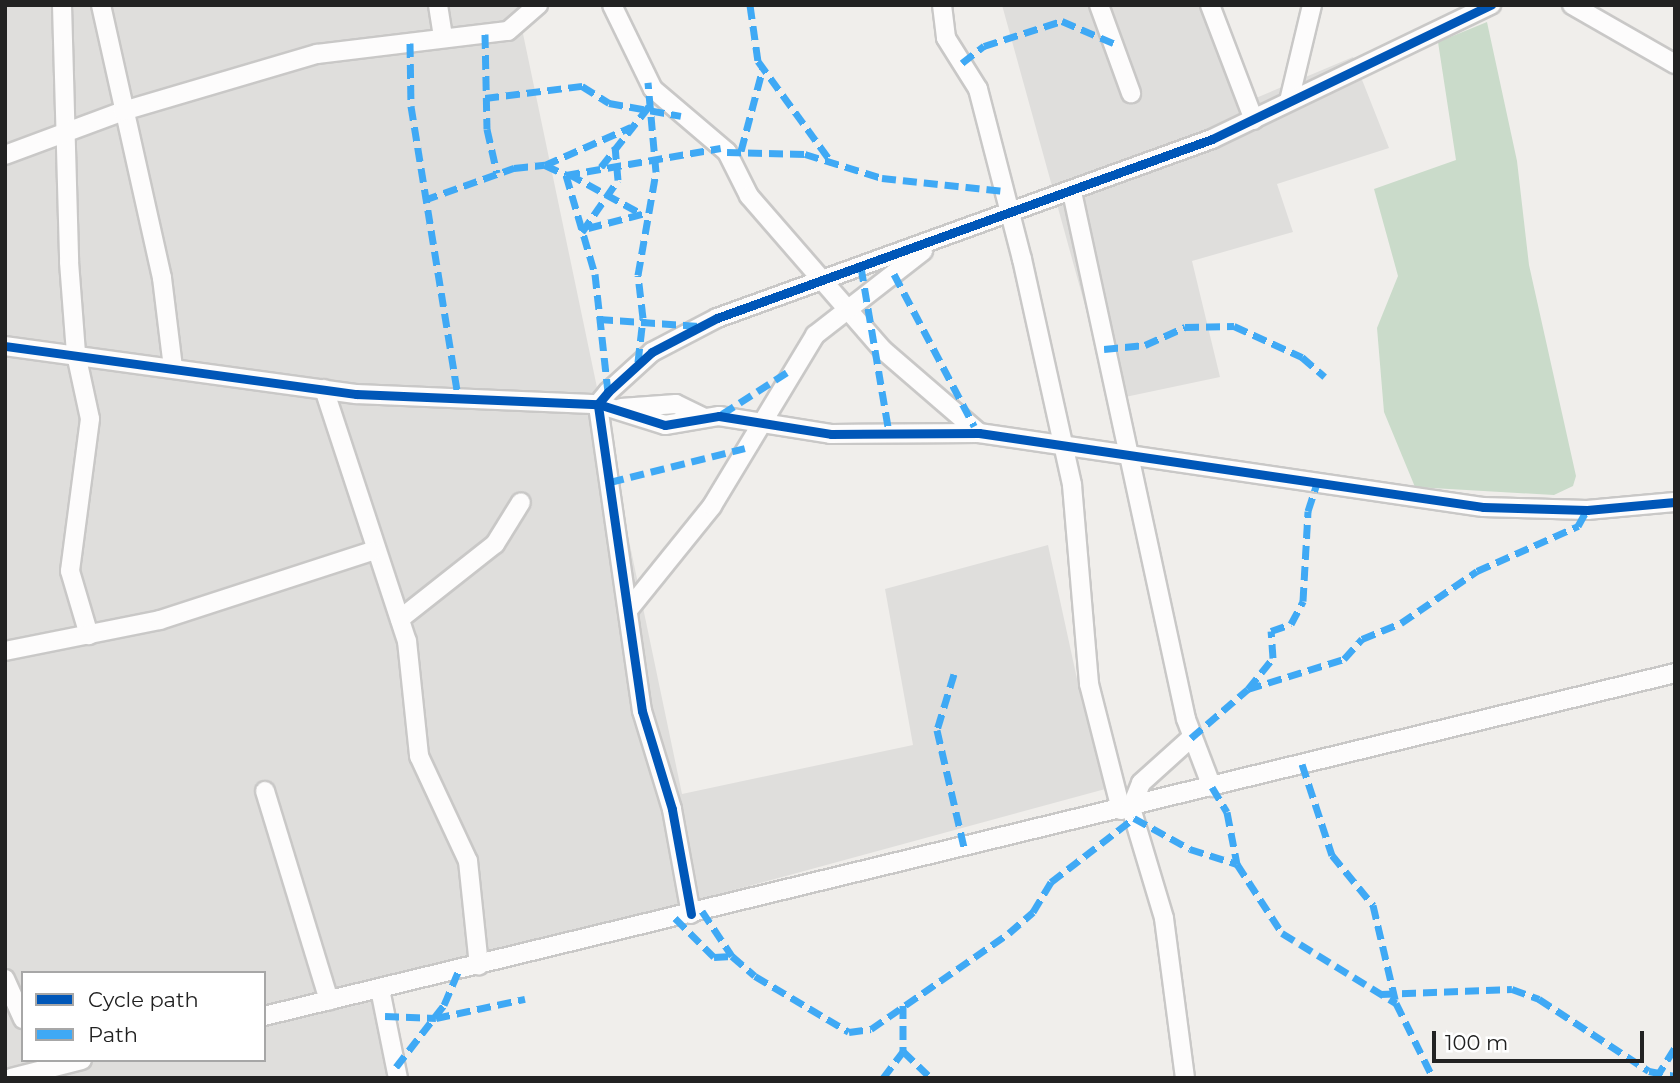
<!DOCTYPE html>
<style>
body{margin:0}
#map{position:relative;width:1680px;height:1083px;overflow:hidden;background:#f0eeeb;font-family:Montserrat,sans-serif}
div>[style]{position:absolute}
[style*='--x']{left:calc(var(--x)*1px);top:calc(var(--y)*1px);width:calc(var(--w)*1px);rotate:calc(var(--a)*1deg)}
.residential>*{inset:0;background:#dfdedc}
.cemetery>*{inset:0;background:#cadbca}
.roads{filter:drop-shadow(2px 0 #c9c8c7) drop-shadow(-2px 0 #c9c8c7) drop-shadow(0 2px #c9c8c7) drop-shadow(0 -2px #c9c8c7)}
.minor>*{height:18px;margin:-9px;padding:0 9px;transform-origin:9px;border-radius:9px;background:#fdfcfc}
.quiet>*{height:7px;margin-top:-3.5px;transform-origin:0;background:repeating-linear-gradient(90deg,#3fa9f5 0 14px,transparent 0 21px)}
.cycleway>*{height:9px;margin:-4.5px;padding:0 4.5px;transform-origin:4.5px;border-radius:4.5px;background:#0057b8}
span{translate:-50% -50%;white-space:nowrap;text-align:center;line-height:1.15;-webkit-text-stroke:6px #fff;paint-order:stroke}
.frame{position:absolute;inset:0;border:7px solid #222;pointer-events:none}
.legend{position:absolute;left:21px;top:971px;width:245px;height:91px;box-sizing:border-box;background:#fff;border:2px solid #a7a7a7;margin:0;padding:9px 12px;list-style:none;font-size:21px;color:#222}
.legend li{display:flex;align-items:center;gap:14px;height:35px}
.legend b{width:35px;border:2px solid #a7a7a7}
.scale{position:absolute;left:1432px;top:1031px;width:212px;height:32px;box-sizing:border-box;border:4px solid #222;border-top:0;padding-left:9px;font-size:21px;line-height:24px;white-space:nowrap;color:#222;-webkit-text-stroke:5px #fff;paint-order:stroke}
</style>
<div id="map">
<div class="residential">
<i style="clip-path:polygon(evenodd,5px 5px,517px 5px,682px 794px,913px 745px,885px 589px,1048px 545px,1082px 702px,1109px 788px,374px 988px,390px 1078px,5px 1078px,5px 5px,23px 973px,264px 973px,264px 1060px,23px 1060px,23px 973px)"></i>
<i style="clip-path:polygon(1002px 5px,1219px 5px,1256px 98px,1353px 57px,1389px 148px,1277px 184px,1293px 232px,1192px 261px,1220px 377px,1111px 400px)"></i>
</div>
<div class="cemetery">
<i style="clip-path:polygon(1487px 22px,1517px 161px,1529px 265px,1576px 476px,1573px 486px,1554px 495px,1415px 487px,1384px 412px,1377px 328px,1398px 276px,1374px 189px,1456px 160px,1438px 42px)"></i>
</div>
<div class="roads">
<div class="minor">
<i style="--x:62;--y:5;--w:257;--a:88.4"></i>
<i style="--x:69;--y:262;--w:92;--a:85.6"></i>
<i style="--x:76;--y:354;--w:66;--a:77.8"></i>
<i style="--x:90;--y:419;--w:153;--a:97.5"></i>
<i style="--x:70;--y:571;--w:67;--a:73.5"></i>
<i style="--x:101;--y:5;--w:280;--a:77.4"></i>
<i style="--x:162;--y:278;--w:90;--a:83"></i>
<i style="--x:438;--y:5;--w:33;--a:81"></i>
<i style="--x:612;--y:5;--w:93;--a:64"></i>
<i style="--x:653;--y:89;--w:97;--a:40.4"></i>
<i style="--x:727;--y:152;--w:49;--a:63.4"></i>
<i style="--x:749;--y:196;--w:204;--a:49"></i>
<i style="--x:883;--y:350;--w:127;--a:40.8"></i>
<i style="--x:942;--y:5;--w:33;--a:83"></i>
<i style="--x:946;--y:38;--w:60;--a:57.9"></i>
<i style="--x:978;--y:89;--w:176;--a:75.5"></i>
<i style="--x:1022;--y:259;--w:231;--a:77.5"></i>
<i style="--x:1072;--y:485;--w:200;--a:85.1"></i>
<i style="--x:1089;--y:684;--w:130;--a:75.7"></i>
<i style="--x:1099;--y:5;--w:94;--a:70"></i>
<i style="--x:1210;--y:5;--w:123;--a:69.1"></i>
<i style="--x:1572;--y:5;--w:119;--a:29.8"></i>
<i style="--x:1289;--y:101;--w:99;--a:-76.5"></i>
<i style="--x:5;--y:155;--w:126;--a:-20.4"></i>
<i style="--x:123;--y:111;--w:202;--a:-16.4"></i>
<i style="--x:317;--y:54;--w:192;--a:-6.9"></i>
<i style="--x:508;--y:31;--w:40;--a:-41"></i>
<i style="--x:1072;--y:192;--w:539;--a:77.79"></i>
<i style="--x:1186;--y:719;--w:73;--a:69.1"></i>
<i style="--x:5;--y:346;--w:354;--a:7.8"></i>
<i style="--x:356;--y:394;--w:242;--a:2.4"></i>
<i style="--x:598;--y:404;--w:70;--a:17.4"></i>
<i style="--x:665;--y:425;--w:55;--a:-9.5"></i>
<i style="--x:719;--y:416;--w:113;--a:9.1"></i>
<i style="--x:831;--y:434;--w:148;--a:-0.4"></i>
<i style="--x:979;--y:433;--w:509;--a:8.35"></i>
<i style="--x:1483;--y:507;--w:104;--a:1.7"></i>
<i style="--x:1587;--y:510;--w:88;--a:-5.2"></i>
<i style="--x:324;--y:389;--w:265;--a:71.8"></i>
<i style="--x:407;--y:641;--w:116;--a:84"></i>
<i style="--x:419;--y:756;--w:116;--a:65"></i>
<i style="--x:468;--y:861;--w:105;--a:84"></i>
<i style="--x:621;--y:408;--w:55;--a:-4.2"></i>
<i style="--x:676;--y:404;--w:32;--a:26"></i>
<i style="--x:629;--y:609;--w:132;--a:-51.1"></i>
<i style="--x:712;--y:506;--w:200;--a:-58.9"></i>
<i style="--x:815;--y:335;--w:137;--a:-37.9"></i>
<i style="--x:400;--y:619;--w:121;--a:-38.3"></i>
<i style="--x:495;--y:544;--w:49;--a:-58.2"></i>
<i style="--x:5;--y:651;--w:158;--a:-11.3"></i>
<i style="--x:160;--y:620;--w:223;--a:-18"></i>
<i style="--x:265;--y:791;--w:219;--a:73"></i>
<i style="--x:691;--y:914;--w:107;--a:-100.3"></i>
<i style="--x:672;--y:809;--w:102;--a:-107"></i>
<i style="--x:642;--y:711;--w:310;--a:-98.2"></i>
<i style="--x:598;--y:404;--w:16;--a:-50"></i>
<i style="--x:608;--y:392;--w:59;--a:-42.3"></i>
<i style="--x:652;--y:352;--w:73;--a:-27.6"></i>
<i style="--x:717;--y:318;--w:526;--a:-19.88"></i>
<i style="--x:1212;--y:139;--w:310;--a:-25.7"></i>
<i style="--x:5;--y:979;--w:44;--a:65.8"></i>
<i style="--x:380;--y:989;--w:91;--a:78.6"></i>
<i style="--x:264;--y:1016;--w:1452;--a:-13.66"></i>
<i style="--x:11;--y:1078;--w:73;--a:-14.2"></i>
<i style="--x:1185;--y:1078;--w:161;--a:-97.5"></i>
<i style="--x:1164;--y:918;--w:115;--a:-106.7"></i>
<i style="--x:1131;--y:808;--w:27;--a:-68"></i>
<i style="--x:1141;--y:783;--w:67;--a:-42"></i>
</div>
</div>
<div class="quiet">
<i style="--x:750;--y:5;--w:57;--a:81.9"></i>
<i style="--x:758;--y:61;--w:126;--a:54"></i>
<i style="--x:485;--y:34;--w:95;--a:88.8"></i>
<i style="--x:487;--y:129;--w:45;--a:77.2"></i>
<i style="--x:410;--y:43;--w:63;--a:89.1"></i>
<i style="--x:411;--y:106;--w:293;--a:80.8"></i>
<i style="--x:962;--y:63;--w:28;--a:-38"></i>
<i style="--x:984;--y:46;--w:82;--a:-17.8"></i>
<i style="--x:1062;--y:21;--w:56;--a:23.3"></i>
<i style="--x:485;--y:98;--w:98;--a:-7.1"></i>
<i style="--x:582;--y:86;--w:32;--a:32"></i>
<i style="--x:609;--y:103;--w:73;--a:10.2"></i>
<i style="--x:741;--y:151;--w:86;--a:-75.2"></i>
<i style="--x:727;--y:152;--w:78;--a:1.5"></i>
<i style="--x:805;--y:154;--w:81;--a:17.3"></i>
<i style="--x:882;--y:178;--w:123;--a:6.1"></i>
<i style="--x:545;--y:165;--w:94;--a:-23.8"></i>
<i style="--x:601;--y:167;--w:79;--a:-51.7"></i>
<i style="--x:569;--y:174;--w:83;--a:28.7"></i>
<i style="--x:566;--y:175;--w:103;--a:73.7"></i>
<i style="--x:595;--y:274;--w:119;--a:83.7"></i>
<i style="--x:424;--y:200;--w:96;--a:-19.6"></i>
<i style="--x:514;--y:168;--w:31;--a:-6"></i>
<i style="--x:545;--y:165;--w:23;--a:25"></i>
<i style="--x:566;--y:175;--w:157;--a:-9.9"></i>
<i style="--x:588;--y:228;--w:59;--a:-14.7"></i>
<i style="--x:582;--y:232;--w:63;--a:-55.3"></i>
<i style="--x:618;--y:180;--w:34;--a:-95"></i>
<i style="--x:861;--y:267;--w:167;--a:80.4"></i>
<i style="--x:894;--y:274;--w:172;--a:62.2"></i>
<i style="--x:599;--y:319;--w:100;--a:4"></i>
<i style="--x:1104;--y:349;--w:41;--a:-5.6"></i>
<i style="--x:1145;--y:345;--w:44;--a:-24.2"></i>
<i style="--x:1185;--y:327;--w:49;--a:-1.2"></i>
<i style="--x:1234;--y:326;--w:75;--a:24.5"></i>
<i style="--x:1302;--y:357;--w:30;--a:41"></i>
<i style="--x:638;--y:362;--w:44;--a:-83.5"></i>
<i style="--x:643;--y:318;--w:43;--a:-96.6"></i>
<i style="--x:638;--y:275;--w:105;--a:-80.1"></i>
<i style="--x:656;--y:172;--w:90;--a:-95.1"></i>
<i style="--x:722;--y:414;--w:80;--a:-32.7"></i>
<i style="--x:610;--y:482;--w:139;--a:-14.1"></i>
<i style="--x:954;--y:674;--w:59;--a:106.9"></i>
<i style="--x:937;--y:730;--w:120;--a:77"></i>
<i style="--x:1248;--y:689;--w:40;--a:-51"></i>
<i style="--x:1273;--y:658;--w:27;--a:-94"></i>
<i style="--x:1271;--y:631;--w:21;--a:-19"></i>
<i style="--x:1291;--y:624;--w:26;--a:-62"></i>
<i style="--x:1303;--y:601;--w:90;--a:-86.8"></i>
<i style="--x:1308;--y:511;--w:33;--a:-72"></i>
<i style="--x:1191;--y:738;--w:75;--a:-40.7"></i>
<i style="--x:1248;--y:689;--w:101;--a:-17.4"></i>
<i style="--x:1344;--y:659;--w:27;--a:-48"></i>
<i style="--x:1362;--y:639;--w:42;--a:-22.3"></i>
<i style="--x:1401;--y:623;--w:92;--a:-34.4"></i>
<i style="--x:1477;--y:571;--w:111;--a:-24"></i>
<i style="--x:1578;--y:526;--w:18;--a:-61"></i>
<i style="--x:1302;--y:764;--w:96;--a:71.8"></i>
<i style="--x:1332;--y:855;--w:65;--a:50.6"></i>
<i style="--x:1373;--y:905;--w:97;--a:76.8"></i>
<i style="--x:1212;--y:787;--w:29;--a:59"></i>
<i style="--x:1227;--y:812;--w:53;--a:79.1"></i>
<i style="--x:702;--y:911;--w:54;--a:56.3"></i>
<i style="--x:732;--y:956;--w:30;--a:41"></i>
<i style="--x:755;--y:976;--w:109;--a:30.8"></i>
<i style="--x:849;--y:1032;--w:22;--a:-8"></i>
<i style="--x:871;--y:1029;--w:168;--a:-34.8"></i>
<i style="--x:1009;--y:933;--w:32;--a:-41"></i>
<i style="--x:1033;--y:912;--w:35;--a:-59"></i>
<i style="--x:1051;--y:882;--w:105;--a:-37.6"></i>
<i style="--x:1134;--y:818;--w:64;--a:29"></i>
<i style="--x:1190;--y:849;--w:49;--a:17.7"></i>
<i style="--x:1237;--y:864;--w:82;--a:56.9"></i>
<i style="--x:1282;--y:933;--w:134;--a:31.6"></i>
<i style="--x:1396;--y:1003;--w:84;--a:63.7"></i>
<i style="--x:675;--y:918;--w:55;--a:45"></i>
<i style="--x:714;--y:957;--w:18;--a:-3"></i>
<i style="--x:1381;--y:994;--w:131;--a:-2.2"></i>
<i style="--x:1512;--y:989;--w:29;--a:20"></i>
<i style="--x:1539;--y:999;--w:131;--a:33.2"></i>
<i style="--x:1649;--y:1071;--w:26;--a:11"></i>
<i style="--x:903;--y:1005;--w:46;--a:90"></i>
<i style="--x:903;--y:1051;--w:39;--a:44"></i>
<i style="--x:385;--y:1016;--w:51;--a:2.2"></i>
<i style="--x:436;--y:1018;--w:91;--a:-12.1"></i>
<i style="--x:396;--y:1067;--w:78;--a:-52.3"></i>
<i style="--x:444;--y:1005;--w:38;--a:-67"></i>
<i style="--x:883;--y:1078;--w:34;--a:-53"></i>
<i style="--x:1656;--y:1078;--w:36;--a:-58"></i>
</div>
<div class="cycleway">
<i style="--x:5;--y:346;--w:354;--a:7.8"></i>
<i style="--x:356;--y:394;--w:242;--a:2.4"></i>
<i style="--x:598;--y:404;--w:70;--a:17.4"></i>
<i style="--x:665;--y:425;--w:55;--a:-9.5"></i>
<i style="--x:719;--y:416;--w:113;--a:9.1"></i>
<i style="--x:831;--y:434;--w:148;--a:-0.4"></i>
<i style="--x:979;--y:433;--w:509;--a:8.35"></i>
<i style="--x:1483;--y:507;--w:104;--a:1.7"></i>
<i style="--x:1587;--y:510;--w:88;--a:-5.2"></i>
<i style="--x:691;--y:914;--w:107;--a:-100.3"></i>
<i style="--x:672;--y:809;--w:102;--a:-107"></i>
<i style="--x:642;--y:711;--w:310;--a:-98.2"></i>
<i style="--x:598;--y:404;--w:16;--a:-50"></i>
<i style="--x:608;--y:392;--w:59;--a:-42.3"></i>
<i style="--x:652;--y:352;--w:73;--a:-27.6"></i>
<i style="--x:717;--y:318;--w:526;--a:-19.88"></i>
<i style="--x:1212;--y:139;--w:310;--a:-25.7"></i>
</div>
<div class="frame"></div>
<ul class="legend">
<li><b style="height:9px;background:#0057b8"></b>Cycle path</li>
<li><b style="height:9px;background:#3fa9f5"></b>Path</li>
</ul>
<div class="scale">100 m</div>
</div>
